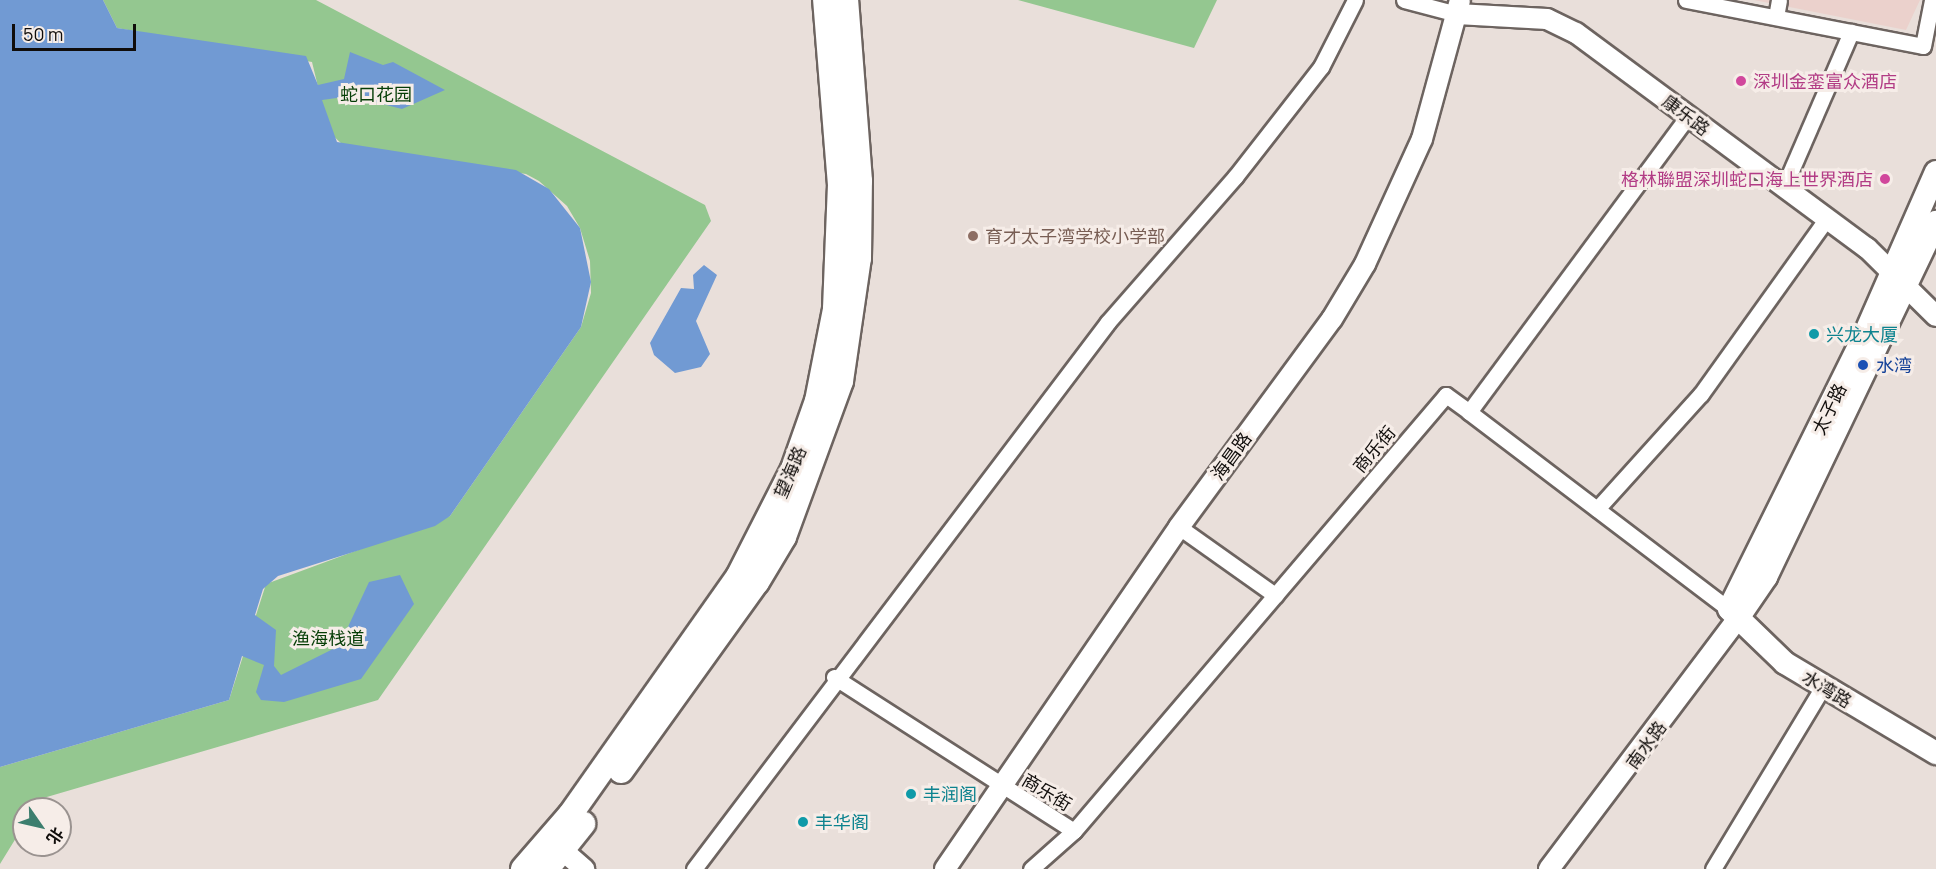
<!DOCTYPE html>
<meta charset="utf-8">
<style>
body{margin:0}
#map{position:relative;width:1936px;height:869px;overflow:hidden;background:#e9dfda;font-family:Manrope,"Noto Sans SC",sans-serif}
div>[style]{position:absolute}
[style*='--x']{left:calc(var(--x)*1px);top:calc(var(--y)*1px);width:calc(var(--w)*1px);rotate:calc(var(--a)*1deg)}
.commercial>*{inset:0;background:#ebd1cc}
.green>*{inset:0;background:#94c790}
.water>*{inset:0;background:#719ad3}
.roads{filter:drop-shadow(2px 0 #6d6460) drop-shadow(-2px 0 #6d6460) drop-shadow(0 2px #6d6460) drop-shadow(0 -2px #6d6460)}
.minor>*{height:15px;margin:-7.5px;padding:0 7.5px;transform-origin:7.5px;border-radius:7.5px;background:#fff}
.tertiary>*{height:20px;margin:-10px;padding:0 10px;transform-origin:10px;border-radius:10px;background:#fff}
.secondary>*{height:22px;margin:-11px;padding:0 11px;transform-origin:11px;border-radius:11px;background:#fff}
.primary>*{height:24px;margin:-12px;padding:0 12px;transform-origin:12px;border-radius:12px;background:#fff}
.dots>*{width:16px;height:16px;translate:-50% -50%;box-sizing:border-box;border:3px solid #f6ede8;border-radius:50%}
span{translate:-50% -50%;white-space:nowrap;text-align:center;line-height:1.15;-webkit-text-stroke:6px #f6ede8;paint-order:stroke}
.hotel-label{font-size:18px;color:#b23c85}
.left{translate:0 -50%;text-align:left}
.right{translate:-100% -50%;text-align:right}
.park-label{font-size:18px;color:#053d06}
.street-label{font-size:18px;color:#100d0b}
.education-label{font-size:18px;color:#785e54}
.culture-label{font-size:18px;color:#0d838f}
.transit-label{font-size:18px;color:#164399}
.north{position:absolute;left:12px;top:797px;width:60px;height:60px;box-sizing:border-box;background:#f6ede8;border:2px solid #9a9390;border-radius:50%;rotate:124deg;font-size:16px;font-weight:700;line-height:24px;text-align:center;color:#100d0b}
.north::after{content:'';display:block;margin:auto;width:21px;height:27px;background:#3c7e6e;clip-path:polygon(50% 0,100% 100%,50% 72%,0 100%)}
.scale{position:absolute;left:12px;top:24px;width:124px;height:27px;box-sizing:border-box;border:3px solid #100d0b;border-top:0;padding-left:8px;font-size:18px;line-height:21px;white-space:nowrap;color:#100d0b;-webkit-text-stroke:4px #f6ede8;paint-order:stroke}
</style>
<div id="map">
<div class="commercial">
<i style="clip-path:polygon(1754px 0,1920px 0,1906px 30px)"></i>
</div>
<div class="green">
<i style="clip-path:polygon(103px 0,316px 0,705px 205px,711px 221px,378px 700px,40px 799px,34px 809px,24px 809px,24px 825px,0 864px,0 767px,229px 700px,266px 584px,450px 516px,581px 327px,591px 293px,590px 261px,580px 228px,567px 206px,539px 181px,526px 174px,343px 145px,329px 132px,312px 62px,117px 28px)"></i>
<i style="clip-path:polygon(1018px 0,1217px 0,1194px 48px)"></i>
</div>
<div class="water">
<i style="clip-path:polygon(0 0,103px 0,117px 28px,306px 56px,318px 85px,344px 79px,350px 52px,383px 65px,393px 62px,445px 90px,402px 109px,351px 96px,322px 100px,337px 142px,516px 170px,549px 189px,580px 228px,591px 282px,581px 327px,450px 516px,435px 526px,278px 576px,263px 589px,255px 615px,276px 630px,274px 666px,281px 675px,339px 646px,369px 582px,400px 575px,414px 604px,361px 679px,284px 702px,261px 700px,256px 692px,264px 665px,242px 656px,229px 700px,0 767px)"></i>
<i style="clip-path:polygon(704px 265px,717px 275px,696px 321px,710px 354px,701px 367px,675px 373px,654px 355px,650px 343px,681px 288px,694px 289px,693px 275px)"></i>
</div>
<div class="roads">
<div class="minor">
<i style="--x:1404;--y:0;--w:55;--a:14.8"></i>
<i style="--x:1686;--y:0;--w:241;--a:11"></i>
<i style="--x:1923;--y:46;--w:47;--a:-78.9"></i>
<i style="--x:1776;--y:17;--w:17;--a:-80"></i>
<i style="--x:1784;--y:187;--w:169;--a:-66.6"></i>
<i style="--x:1469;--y:412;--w:326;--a:37.2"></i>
<i style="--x:1597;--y:509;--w:155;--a:-47.9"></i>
<i style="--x:1701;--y:394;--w:216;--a:-54.4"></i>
<i style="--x:1179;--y:527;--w:118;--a:35.3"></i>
<i style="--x:834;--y:677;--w:285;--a:32.7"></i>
<i style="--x:694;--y:869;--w:686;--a:-52.88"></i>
<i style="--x:1108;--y:322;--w:193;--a:-48.8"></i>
<i style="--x:1235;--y:177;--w:140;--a:-52"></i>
<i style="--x:1321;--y:67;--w:75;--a:-63.1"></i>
<i style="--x:1031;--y:869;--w:57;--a:-41.5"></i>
<i style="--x:1074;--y:831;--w:573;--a:-49.53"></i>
<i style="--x:1446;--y:395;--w:29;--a:36"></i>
<i style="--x:1469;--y:412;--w:368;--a:-53.5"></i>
<i style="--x:1713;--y:869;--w:213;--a:-58.9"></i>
</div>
<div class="tertiary">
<i style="--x:1457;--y:14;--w:90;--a:3.2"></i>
<i style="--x:1547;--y:19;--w:32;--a:26"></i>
<i style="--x:1576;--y:33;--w:362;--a:36.5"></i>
<i style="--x:1867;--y:248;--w:97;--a:44.6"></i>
<i style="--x:552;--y:841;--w:43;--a:41.2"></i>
<i style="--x:945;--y:869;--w:414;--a:-55.6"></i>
<i style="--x:1179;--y:527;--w:258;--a:-53.7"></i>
<i style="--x:1332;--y:319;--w:64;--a:-59"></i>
<i style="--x:1365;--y:264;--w:137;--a:-65.5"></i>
<i style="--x:1422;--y:139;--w:144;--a:-74.7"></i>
<i style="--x:1549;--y:869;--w:314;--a:-53"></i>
</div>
<div class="secondary">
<i style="--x:1936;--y:172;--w:181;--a:113.7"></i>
<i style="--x:1863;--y:338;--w:302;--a:116.3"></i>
<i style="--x:1729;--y:609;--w:78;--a:44"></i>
<i style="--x:1785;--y:663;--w:176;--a:30.8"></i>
<i style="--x:1738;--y:618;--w:50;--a:-55.7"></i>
<i style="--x:1766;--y:577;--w:394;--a:-64.4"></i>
</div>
<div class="primary">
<i style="--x:621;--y:771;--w:233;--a:-54.3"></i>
<i style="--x:757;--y:582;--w:52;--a:-59"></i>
<i style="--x:784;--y:537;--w:166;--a:-69.9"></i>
<i style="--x:841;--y:381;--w:124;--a:-81.7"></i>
<i style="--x:859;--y:258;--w:77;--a:-89.3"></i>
<i style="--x:860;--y:181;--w:182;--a:-94.4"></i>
<i style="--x:523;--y:869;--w:72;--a:-49"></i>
<i style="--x:570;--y:815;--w:291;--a:-54.8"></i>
<i style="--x:738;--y:577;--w:121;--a:-63"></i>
<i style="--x:793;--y:469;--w:72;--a:-70.6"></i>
<i style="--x:817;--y:401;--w:94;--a:-78.9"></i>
<i style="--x:835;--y:309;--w:124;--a:-87.7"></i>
<i style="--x:840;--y:185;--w:186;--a:-94.6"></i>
<i style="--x:547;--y:869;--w:58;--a:-51.3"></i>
</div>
</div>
<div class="dots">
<i style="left:1741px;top:81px;background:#d1479c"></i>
<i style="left:1885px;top:179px;background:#d1479c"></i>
<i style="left:973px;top:236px;background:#8d6e63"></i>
<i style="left:1814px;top:334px;background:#0f9aa8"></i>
<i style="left:1863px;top:365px;background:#1a4fb4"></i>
<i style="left:911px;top:794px;background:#0f9aa8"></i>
<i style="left:803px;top:822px;background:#0f9aa8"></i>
</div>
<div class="hotel-label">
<span class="left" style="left:1753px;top:81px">深圳金銮富众酒店</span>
<span class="right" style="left:1873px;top:179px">格林聯盟深圳蛇口海上世界酒店</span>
</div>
<div class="park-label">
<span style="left:376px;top:94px">蛇口花园</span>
<span style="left:328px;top:638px">渔海栈道</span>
</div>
<div class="street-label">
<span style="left:1686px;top:115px;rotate:37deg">康乐路</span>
<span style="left:1829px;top:409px;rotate:-64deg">太子路</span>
<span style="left:1374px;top:449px;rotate:-50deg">商乐街</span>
<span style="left:1231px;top:456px;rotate:-54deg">海昌路</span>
<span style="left:790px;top:472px;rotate:-67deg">望海路</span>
<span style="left:1827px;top:689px;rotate:31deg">水湾路</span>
<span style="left:1646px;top:745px;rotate:-54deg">南水路</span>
<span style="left:1047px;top:792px;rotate:31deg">商乐街</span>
</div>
<div class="education-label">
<span class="left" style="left:985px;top:236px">育才太子湾学校小学部</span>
</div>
<div class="culture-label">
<span class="left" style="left:1826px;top:334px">兴龙大厦</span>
<span class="left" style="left:923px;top:794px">丰润阁</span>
<span class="left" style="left:815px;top:822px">丰华阁</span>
</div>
<div class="transit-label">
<span class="left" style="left:1876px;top:365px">水湾</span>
</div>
<div class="north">北</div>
<div class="scale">50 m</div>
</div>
